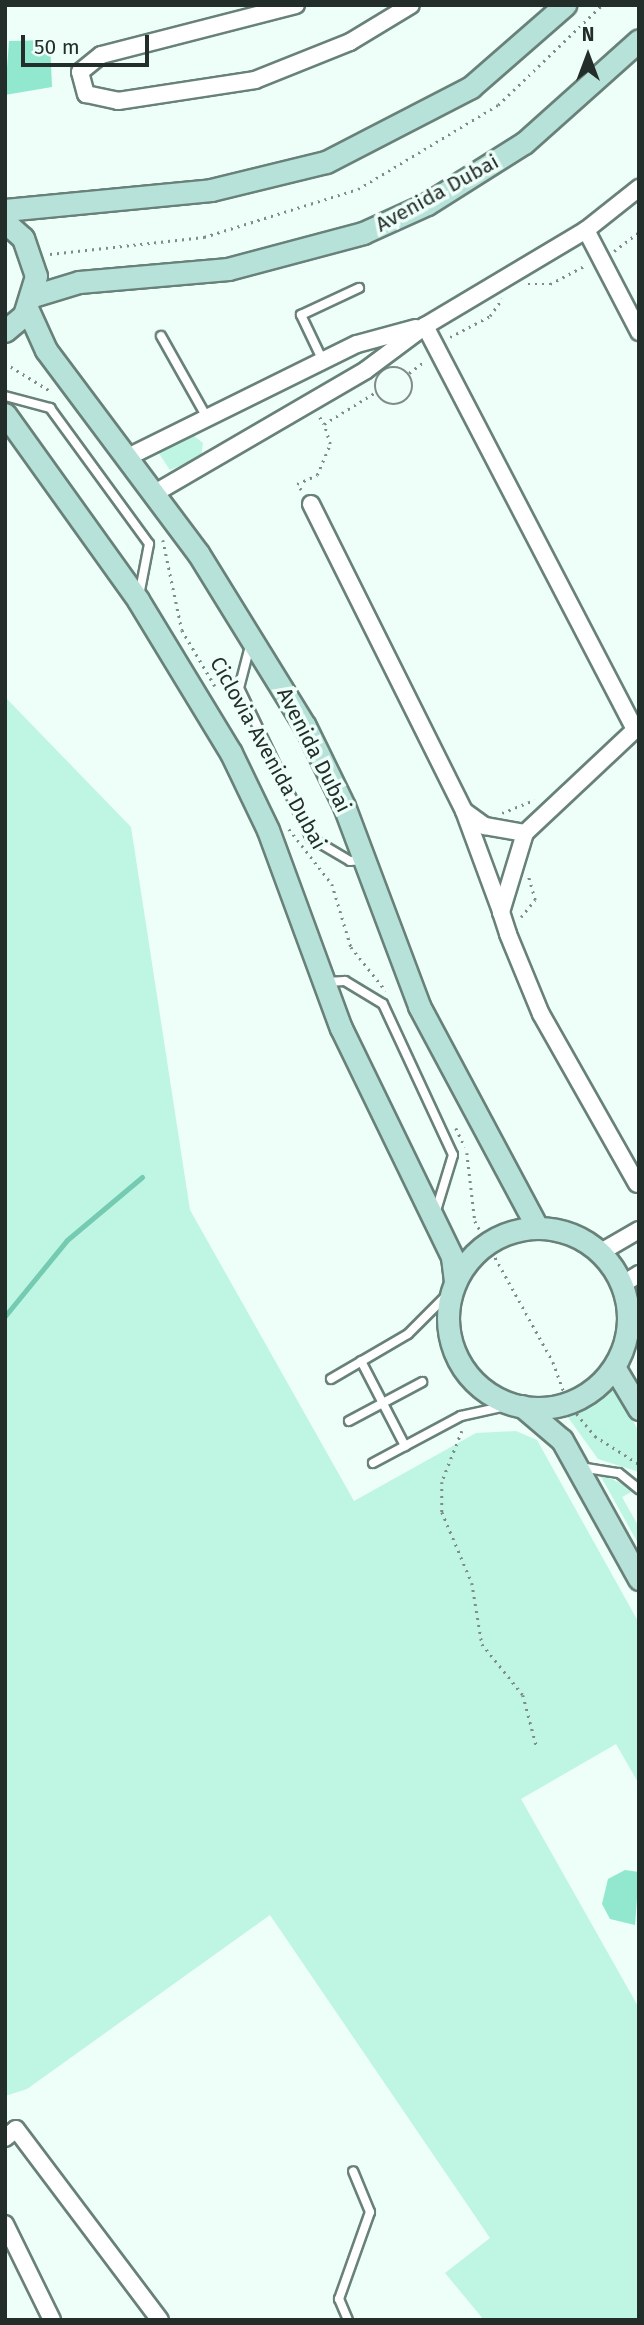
<!DOCTYPE html>
<style>
body{margin:0}
#map{position:relative;width:644px;height:2325px;overflow:hidden;background:#eefef8;font-family:"Fira Sans",sans-serif}
div>[style]{position:absolute}
[style*='--x']{left:calc(var(--x)*1px);top:calc(var(--y)*1px);width:calc(var(--w)*1px);rotate:calc(var(--a)*1deg)}
.green>*{inset:0;background:#bff5e3}
.stream>*{height:5px;margin:-2.5px;padding:0 2.5px;transform-origin:2.5px;border-radius:2.5px;background:#74cbb1}
.building>*{inset:0;background:#91e8ce}
.path>*{height:2.5px;margin-top:-1.25px;transform-origin:0;background:repeating-linear-gradient(90deg,#808c88 0 2px,transparent 0 7px)}
.path>.ring{margin:-1.25px;padding:0;box-sizing:content-box;background:none;border:2.5px solid #808c88;border-radius:50%}
.roads{filter:drop-shadow(2px 0 #688179) drop-shadow(-2px 0 #688179) drop-shadow(0 2px #688179) drop-shadow(0 -2px #688179)}
.lane>*{height:8px;margin:-4px;padding:0 4px;transform-origin:4px;border-radius:4px;background:#fff}
.street>*{height:16px;margin:-8px;padding:0 8px;transform-origin:8px;border-radius:8px;background:#fff}
.secondary>*{height:21px;margin:-10.5px;padding:0 10.5px;transform-origin:10.5px;border-radius:10.5px;background:#b7e2d9}
.secondary>.ring{margin:-10.5px;padding:0;box-sizing:content-box;background:none;border:21px solid #b7e2d9;border-radius:50%}
span{translate:-50% -50%;white-space:nowrap;text-align:center;line-height:1.15;-webkit-text-stroke:7px #eefef8;paint-order:stroke}
.street-label{font-size:21px;color:#232d2a}
.frame{position:absolute;inset:0;border:7px solid #232d2a;pointer-events:none}
.north{position:absolute;left:553px;top:21px;width:70px;height:70px;-webkit-text-stroke:5px #eefef8;paint-order:stroke;rotate:0deg;font-size:19px;font-weight:700;line-height:28px;text-align:center;color:#232d2a}
.north::after{content:'';display:block;margin:auto;width:24px;height:32px;background:#232d2a;clip-path:polygon(50% 0,100% 100%,50% 72%,0 100%)}
.scale{position:absolute;left:21px;top:35px;width:128px;height:32px;box-sizing:border-box;border:4px solid #232d2a;border-top:0;padding-left:9px;font-size:21px;line-height:24px;white-space:nowrap;color:#232d2a;-webkit-text-stroke:5px #eefef8;paint-order:stroke}
</style>
<div id="map">
<div class="green">
<i style="clip-path:polygon(189px 432px,203px 443px,201px 457px,170px 470px,156px 449px)"></i>
<i style="clip-path:polygon(5px 697px,131px 827px,190px 1210px,354px 1501px,476px 1433px,516px 1431px,537px 1440px,639px 1623px,639px 1784px,616px 1744px,521px 1799px,639px 2008px,639px 2320px,484px 2320px,445px 2273px,490px 2238px,270px 1915px,27px 2089px,5px 2096px)"></i>
<i style="clip-path:polygon(614px 1386px,639px 1432px,639px 1472px,598px 1459px,567px 1416px)"></i>
<i style="clip-path:polygon(599px 1473px,635px 1490px,622px 1497px,639px 1527px,639px 1545px)"></i>
</div>
<div class="stream">
<i style="--x:5;--y:1316;--w:98;--a:-50.8"></i>
<i style="--x:67;--y:1240;--w:98;--a:-40"></i>
</div>
<div class="building">
<i style="clip-path:polygon(50px 40px,52px 87px,5px 95px,9px 41px)"></i>
<i style="clip-path:polygon(625px 1870px,639px 1872px,635px 1925px,610px 1919px,602px 1904px,608px 1879px)"></i>
</div>
<div class="path">
<i style="--x:614;--y:251;--w:31;--a:-37"></i>
<i style="--x:50;--y:254;--w:155;--a:-6.3"></i>
<i style="--x:204;--y:237;--w:161;--a:-17.3"></i>
<i style="--x:358;--y:189;--w:163;--a:-31"></i>
<i style="--x:498;--y:105;--w:144;--a:-43.9"></i>
<i style="--x:528;--y:284;--w:22;--a:0"></i>
<i style="--x:550;--y:284;--w:41;--a:-27.8"></i>
<i style="--x:450;--y:337;--w:45;--a:-27.7"></i>
<i style="--x:490;--y:316;--w:21;--a:-55"></i>
<i style="--x:5;--y:363;--w:55;--a:31.7"></i>
<i class="ring" style="left:375px;top:367px;width:35.5px;height:35.5px"></i>
<i style="--x:409;--y:373;--w:20;--a:-37"></i>
<i style="--x:320;--y:417;--w:8;--a:60"></i>
<i style="--x:324;--y:424;--w:61;--a:-31.6"></i>
<i style="--x:301;--y:490;--w:7;--a:-124"></i>
<i style="--x:297;--y:484;--w:22;--a:-24"></i>
<i style="--x:317;--y:475;--w:34;--a:-67"></i>
<i style="--x:330;--y:444;--w:21;--a:-107"></i>
<i style="--x:163;--y:540;--w:92;--a:78.1"></i>
<i style="--x:182;--y:630;--w:65;--a:59.5"></i>
<i style="--x:502;--y:813;--w:35;--a:-22"></i>
<i style="--x:289;--y:829;--w:70;--a:52"></i>
<i style="--x:332;--y:884;--w:66;--a:73.2"></i>
<i style="--x:351;--y:947;--w:56;--a:51.5"></i>
<i style="--x:521;--y:917;--w:22;--a:-51"></i>
<i style="--x:535;--y:900;--w:25;--a:-106"></i>
<i style="--x:456;--y:1128;--w:21;--a:65"></i>
<i style="--x:467;--y:1153;--w:68;--a:83.3"></i>
<i style="--x:475;--y:1221;--w:161;--a:61"></i>
<i style="--x:553;--y:1362;--w:44;--a:69.9"></i>
<i style="--x:568;--y:1403;--w:43;--a:50.7"></i>
<i style="--x:595;--y:1436;--w:52;--a:32.5"></i>
<i style="--x:624;--y:1347;--w:16;--a:-22"></i>
<i style="--x:462;--y:1431;--w:55;--a:111.4"></i>
<i style="--x:442;--y:1482;--w:30;--a:90"></i>
<i style="--x:442;--y:1512;--w:77;--a:67.1"></i>
<i style="--x:472;--y:1583;--w:62;--a:80.7"></i>
<i style="--x:482;--y:1644;--w:65;--a:51.2"></i>
<i style="--x:523;--y:1695;--w:55;--a:75.2"></i>
</div>
<div class="roads">
<div class="lane">
<i style="--x:161;--y:336;--w:92;--a:60.6"></i>
<i style="--x:322;--y:359;--w:49;--a:-115.5"></i>
<i style="--x:301;--y:315;--w:64;--a:-25"></i>
<i style="--x:5;--y:396;--w:47;--a:14.9"></i>
<i style="--x:50;--y:408;--w:168;--a:53.9"></i>
<i style="--x:149;--y:544;--w:53;--a:100.9"></i>
<i style="--x:251;--y:642;--w:48;--a:104.6"></i>
<i style="--x:239;--y:688;--w:166;--a:64.4"></i>
<i style="--x:311;--y:838;--w:45;--a:30.5"></i>
<i style="--x:350;--y:861;--w:13;--a:-4"></i>
<i style="--x:326;--y:982;--w:19;--a:-3"></i>
<i style="--x:345;--y:981;--w:44;--a:31.2"></i>
<i style="--x:383;--y:1004;--w:166;--a:65.1"></i>
<i style="--x:453;--y:1155;--w:62;--a:107"></i>
<i style="--x:361;--y:1361;--w:96;--a:62.6"></i>
<i style="--x:331;--y:1379;--w:89;--a:-30.3"></i>
<i style="--x:408;--y:1334;--w:62;--a:-45"></i>
<i style="--x:349;--y:1421;--w:83;--a:-28.1"></i>
<i style="--x:373;--y:1463;--w:100;--a:-28.1"></i>
<i style="--x:461;--y:1416;--w:55;--a:-12.5"></i>
<i style="--x:580;--y:1467;--w:39;--a:9"></i>
<i style="--x:619;--y:1473;--w:26;--a:39"></i>
<i style="--x:348;--y:2320;--w:23;--a:-113"></i>
<i style="--x:339;--y:2299;--w:92;--a:-70.4"></i>
<i style="--x:370;--y:2212;--w:44;--a:-112.5"></i>
</div>
<div class="street">
<i style="--x:296;--y:5;--w:201;--a:165.6"></i>
<i style="--x:101;--y:55;--w:27;--a:141"></i>
<i style="--x:80;--y:72;--w:23;--a:75"></i>
<i style="--x:86;--y:94;--w:33;--a:12"></i>
<i style="--x:118;--y:101;--w:139;--a:-8.7"></i>
<i style="--x:255;--y:80;--w:102;--a:-21.8"></i>
<i style="--x:350;--y:42;--w:71;--a:-31.2"></i>
<i style="--x:586;--y:230;--w:115;--a:62.5"></i>
<i style="--x:425;--y:326;--w:455;--a:62.5"></i>
<i style="--x:128;--y:457;--w:255;--a:-26.3"></i>
<i style="--x:357;--y:344;--w:61;--a:-15.2"></i>
<i style="--x:155;--y:493;--w:244;--a:-30.2"></i>
<i style="--x:366;--y:370;--w:74;--a:-36.7"></i>
<i style="--x:425;--y:326;--w:187;--a:-30.8"></i>
<i style="--x:586;--y:230;--w:68;--a:-38.4"></i>
<i style="--x:311;--y:504;--w:343;--a:63.5"></i>
<i style="--x:464;--y:811;--w:26;--a:36"></i>
<i style="--x:485;--y:826;--w:41;--a:9.9"></i>
<i style="--x:525;--y:833;--w:83;--a:106.9"></i>
<i style="--x:501;--y:912;--w:23;--a:72"></i>
<i style="--x:508;--y:934;--w:87;--a:67.6"></i>
<i style="--x:541;--y:1014;--w:195;--a:60.5"></i>
<i style="--x:464;--y:811;--w:107;--a:69.7"></i>
<i style="--x:525;--y:833;--w:156;--a:-43.2"></i>
<i style="--x:601;--y:1252;--w:44;--a:-30.1"></i>
<i style="--x:623;--y:1284;--w:19;--a:-32"></i>
<i style="--x:5;--y:2138;--w:14;--a:-39"></i>
<i style="--x:16;--y:2129;--w:239;--a:53"></i>
<i style="--x:5;--y:2224;--w:107;--a:63.9"></i>
</div>
<div class="secondary">
<i style="--x:5;--y:210;--w:207;--a:-5.5"></i>
<i style="--x:211;--y:190;--w:118;--a:-13.7"></i>
<i style="--x:326;--y:162;--w:163;--a:-27.3"></i>
<i style="--x:471;--y:87;--w:125;--a:-41.1"></i>
<i style="--x:5;--y:222;--w:24;--a:42"></i>
<i style="--x:23;--y:238;--w:40;--a:71.1"></i>
<i style="--x:36;--y:276;--w:41;--a:107.1"></i>
<i style="--x:24;--y:315;--w:25;--a:140"></i>
<i style="--x:33;--y:296;--w:48;--a:-16.9"></i>
<i style="--x:79;--y:282;--w:150;--a:-5"></i>
<i style="--x:228;--y:269;--w:140;--a:-14.9"></i>
<i style="--x:363;--y:233;--w:70;--a:-24.4"></i>
<i style="--x:427;--y:204;--w:115;--a:-32.2"></i>
<i style="--x:524;--y:143;--w:154;--a:-41.8"></i>
<i style="--x:27;--y:308;--w:46;--a:65.7"></i>
<i style="--x:46;--y:350;--w:254;--a:53.2"></i>
<i style="--x:198;--y:553;--w:203;--a:58.3"></i>
<i style="--x:305;--y:726;--w:89;--a:64"></i>
<i style="--x:344;--y:806;--w:214;--a:69.4"></i>
<i style="--x:419;--y:1006;--w:251;--a:61.9"></i>
<i style="--x:5;--y:414;--w:229;--a:54.4"></i>
<i style="--x:138;--y:600;--w:179;--a:58.7"></i>
<i style="--x:231;--y:753;--w:85;--a:64.3"></i>
<i style="--x:268;--y:830;--w:211;--a:69.8"></i>
<i style="--x:341;--y:1028;--w:254;--a:64.1"></i>
<i style="--x:452;--y:1257;--w:25;--a:83"></i>
<i class="ring" style="left:448px;top:1228px;width:159px;height:159px"></i>
<i style="--x:614;--y:1367;--w:49;--a:59.2"></i>
<i style="--x:522;--y:1406;--w:52;--a:40.4"></i>
<i style="--x:562;--y:1440;--w:159;--a:61"></i>
</div>
</div>
<div class="street-label">
<span style="left:437px;top:193px;rotate:-29deg">Avenida Dubai</span>
<span style="left:314px;top:750px;rotate:63deg">Avenida Dubai</span>
<span style="left:268px;top:753px;rotate:61deg">Ciclovia Avenida Dubai</span>
</div>
<div class="frame"></div>
<div class="north">N</div>
<div class="scale">50 m</div>
</div>
